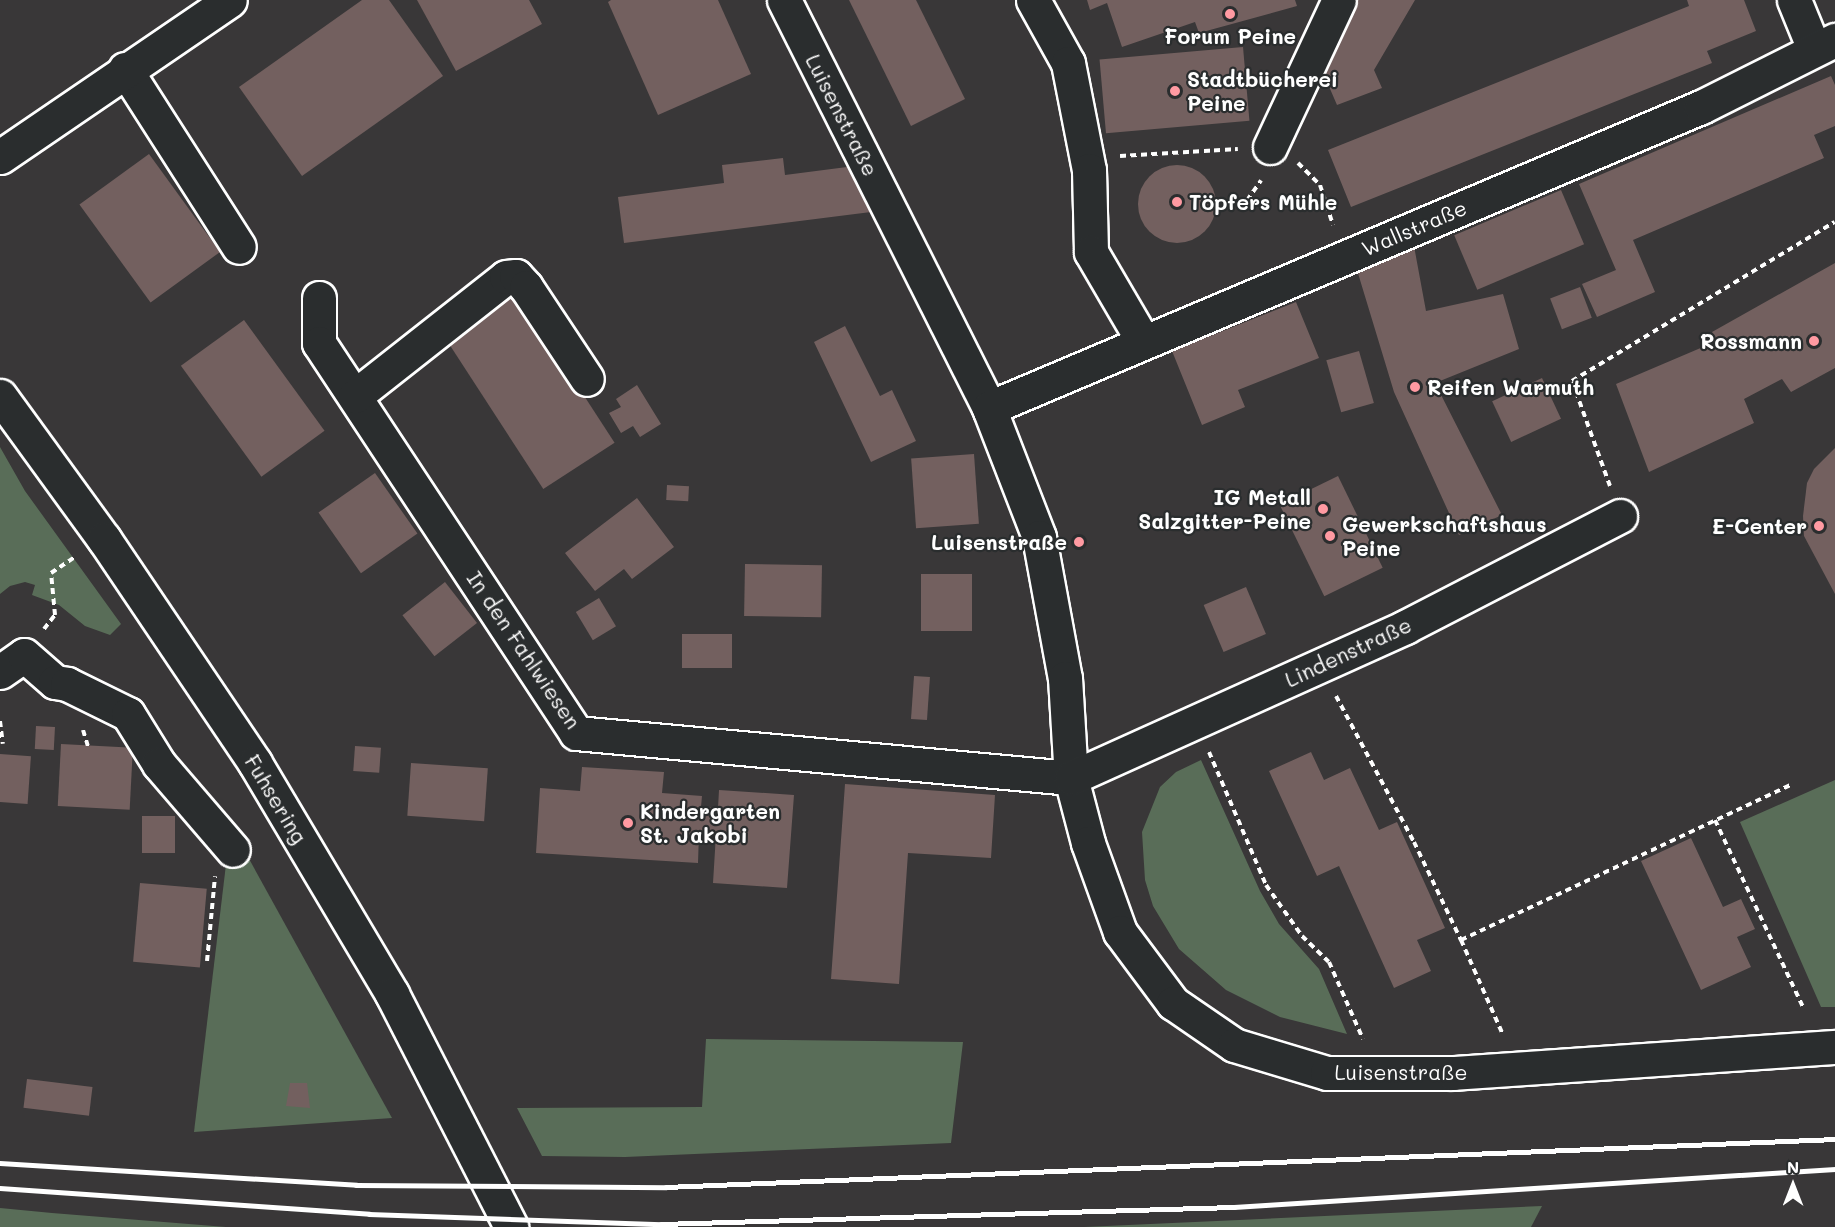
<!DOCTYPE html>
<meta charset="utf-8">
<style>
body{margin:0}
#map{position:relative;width:1835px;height:1227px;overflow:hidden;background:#393738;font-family:Mali,sans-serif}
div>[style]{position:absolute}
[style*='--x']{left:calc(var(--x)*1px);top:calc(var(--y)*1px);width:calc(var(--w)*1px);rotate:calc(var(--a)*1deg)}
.green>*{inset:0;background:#596d58}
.building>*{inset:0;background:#73605f;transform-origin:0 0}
.round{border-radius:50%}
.path>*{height:4px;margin-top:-2px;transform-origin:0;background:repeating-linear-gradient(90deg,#fff 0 6px,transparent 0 10.5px)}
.roads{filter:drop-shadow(2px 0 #fff) drop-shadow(-2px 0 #fff) drop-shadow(0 2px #fff) drop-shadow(0 -2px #fff)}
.minor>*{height:33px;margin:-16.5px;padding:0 16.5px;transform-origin:16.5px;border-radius:16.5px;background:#2a2d2e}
.rail>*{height:4.5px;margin:-2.25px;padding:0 2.25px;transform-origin:2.25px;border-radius:2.25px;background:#fff}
.dots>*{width:16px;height:16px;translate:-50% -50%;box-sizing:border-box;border:3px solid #2a2d2e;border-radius:50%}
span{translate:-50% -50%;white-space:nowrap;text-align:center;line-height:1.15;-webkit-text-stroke:4.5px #2a2d2e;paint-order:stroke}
.poi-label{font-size:21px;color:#fff;font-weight:700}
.left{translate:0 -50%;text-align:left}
.right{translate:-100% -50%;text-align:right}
.street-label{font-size:21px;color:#fff}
.north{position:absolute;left:1763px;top:1155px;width:60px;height:60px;-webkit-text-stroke:4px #2a2d2e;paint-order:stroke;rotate:0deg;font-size:16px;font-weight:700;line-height:24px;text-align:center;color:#fff}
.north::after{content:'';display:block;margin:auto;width:21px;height:27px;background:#fff;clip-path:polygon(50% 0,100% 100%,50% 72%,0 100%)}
</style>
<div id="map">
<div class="green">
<i style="clip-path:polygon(0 447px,25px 491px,121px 624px,110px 635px,85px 626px,59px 605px,32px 595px,35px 585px,25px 582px,10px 586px,0 594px)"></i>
<i style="clip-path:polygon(1201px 760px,1260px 891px,1279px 924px,1319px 969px,1347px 1034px,1280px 1017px,1226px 990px,1179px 949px,1153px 906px,1145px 880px,1142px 832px,1160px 787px,1176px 772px)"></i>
<i style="clip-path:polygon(1835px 780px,1835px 1007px,1821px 1007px,1740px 822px)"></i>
<i style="clip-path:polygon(227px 856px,248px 857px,392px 1118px,194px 1132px)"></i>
<i style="clip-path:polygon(706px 1039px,963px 1042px,951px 1143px,625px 1157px,542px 1156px,517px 1108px,702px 1107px)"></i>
<i style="clip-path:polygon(1542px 1206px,1531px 1227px,1084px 1227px)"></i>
<i style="clip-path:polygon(0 1208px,52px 1213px,226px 1227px,0 1227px)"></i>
</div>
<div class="building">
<i style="clip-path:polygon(362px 0,389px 0,443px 76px,302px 176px,239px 87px)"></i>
<i style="clip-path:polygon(417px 0,529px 0,542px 24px,456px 71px)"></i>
<i style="clip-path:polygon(611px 0,718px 0,751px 74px,658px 115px,608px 2px)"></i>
<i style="clip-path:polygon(849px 0,916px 0,965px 99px,911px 126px)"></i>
<i style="clip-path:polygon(1087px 0,1295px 0,1297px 6px,1199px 33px,1195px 22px,1122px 47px,1107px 3px,1090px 10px)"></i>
<i style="clip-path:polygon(1353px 0,1415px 0,1374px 70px,1382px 88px,1337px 105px,1321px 68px)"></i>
<i style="clip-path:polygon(1687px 0,1744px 0,1756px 31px,1707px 51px,1712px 63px,1351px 207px,1328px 150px,1689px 6px)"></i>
<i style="left:1243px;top:47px;width:74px;height:144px;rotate:85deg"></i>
<i style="clip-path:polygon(1831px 76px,1835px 85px,1835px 126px,1814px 135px,1824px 158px,1633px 240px,1655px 292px,1597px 317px,1582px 284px,1616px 270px,1579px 184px)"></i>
<i style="left:149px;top:154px;width:121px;height:86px;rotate:54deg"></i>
<i style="clip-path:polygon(783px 158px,785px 175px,847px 167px,871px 212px,624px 243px,618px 197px,724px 183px,722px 165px)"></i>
<i class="round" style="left:1138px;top:165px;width:78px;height:78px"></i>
<i style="left:1561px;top:190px;width:59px;height:116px;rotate:67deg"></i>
<i style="clip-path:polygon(1414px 246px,1426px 311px,1503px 294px,1519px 349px,1435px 383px,1502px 515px,1459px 535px,1394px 392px,1357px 270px)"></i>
<i style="clip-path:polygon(1835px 263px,1835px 368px,1791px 392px,1782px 379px,1744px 399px,1754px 423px,1649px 472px,1616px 384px,1717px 341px,1712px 332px)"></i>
<i style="left:1580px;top:287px;width:33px;height:32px;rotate:69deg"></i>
<i style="left:516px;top:291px;width:181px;height:85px;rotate:57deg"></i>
<i style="clip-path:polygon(1296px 302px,1319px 358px,1238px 390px,1245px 407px,1202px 425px,1172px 351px)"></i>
<i style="left:244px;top:320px;width:137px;height:78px;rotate:54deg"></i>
<i style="clip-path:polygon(845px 326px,880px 396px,892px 390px,916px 441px,871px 462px,814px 342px)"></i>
<i style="left:1359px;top:351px;width:54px;height:34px;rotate:74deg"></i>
<i style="left:1542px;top:378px;width:45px;height:55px;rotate:65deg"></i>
<i style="clip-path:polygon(637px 385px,661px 424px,640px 437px,633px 426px,621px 433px,609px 413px,621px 407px,616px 399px)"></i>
<i style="clip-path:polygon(1835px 448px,1835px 594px,1804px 536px,1803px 516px,1807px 483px,1814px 469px)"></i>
<i style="left:974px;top:454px;width:70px;height:63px;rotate:86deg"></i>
<i style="left:375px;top:473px;width:74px;height:69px;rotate:55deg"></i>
<i style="left:1338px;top:476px;width:102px;height:65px;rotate:64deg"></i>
<i style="left:667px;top:485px;width:22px;height:15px;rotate:3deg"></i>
<i style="clip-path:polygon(637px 498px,674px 547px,632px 579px,624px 569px,595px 591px,565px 553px)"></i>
<i style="left:745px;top:564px;width:77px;height:52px;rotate:1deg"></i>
<i style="left:921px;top:574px;width:51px;height:57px"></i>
<i style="left:445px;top:582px;width:52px;height:54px;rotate:52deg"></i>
<i style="left:1246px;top:587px;width:51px;height:46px;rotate:67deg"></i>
<i style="left:599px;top:598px;width:33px;height:27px;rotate:59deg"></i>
<i style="left:682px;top:634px;width:50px;height:34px"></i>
<i style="left:914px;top:676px;width:16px;height:43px;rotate:4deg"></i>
<i style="left:36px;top:726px;width:19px;height:23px;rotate:3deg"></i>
<i style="left:61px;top:744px;width:72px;height:62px;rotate:3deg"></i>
<i style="left:355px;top:746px;width:26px;height:25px;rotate:4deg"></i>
<i style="clip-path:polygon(1311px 752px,1324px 780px,1350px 768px,1379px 830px,1397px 822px,1445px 928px,1417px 940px,1431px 971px,1394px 988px,1339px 866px,1317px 876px,1269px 771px)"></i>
<i style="left:0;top:754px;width:31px;height:48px;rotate:4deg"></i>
<i style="left:411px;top:763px;width:77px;height:53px;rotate:4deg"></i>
<i style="clip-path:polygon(582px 767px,664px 772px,662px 793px,702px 796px,701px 807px,718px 808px,719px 790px,794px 795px,787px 888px,713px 883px,716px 834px,699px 833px,698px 863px,536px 853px,540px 788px,580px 791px)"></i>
<i style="clip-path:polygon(845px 784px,995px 795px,991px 858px,908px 853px,899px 984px,831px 979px)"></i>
<i style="left:142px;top:816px;width:33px;height:37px"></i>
<i style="clip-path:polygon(1691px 838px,1723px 907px,1741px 899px,1755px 929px,1737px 937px,1751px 967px,1701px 990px,1641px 861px)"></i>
<i style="left:140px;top:883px;width:67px;height:79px;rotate:5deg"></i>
<i style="left:27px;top:1079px;width:66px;height:29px;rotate:7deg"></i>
<i style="clip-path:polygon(290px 1083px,307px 1083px,310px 1108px,286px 1106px)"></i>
</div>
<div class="path">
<i style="--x:1120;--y:156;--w:118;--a:-3.4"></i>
<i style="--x:1298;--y:163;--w:31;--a:45"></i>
<i style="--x:1320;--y:185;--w:42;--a:72"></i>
<i style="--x:1241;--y:209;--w:35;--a:-55"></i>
<i style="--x:1610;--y:486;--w:112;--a:-109.9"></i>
<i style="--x:1572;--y:381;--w:307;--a:-31.2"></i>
<i style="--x:44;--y:629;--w:18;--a:-52"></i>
<i style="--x:55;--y:615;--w:42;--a:-95.4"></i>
<i style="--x:51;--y:573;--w:29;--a:-34"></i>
<i style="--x:1336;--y:696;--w:166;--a:61.9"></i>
<i style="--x:1414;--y:842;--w:109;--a:64.4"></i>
<i style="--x:1461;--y:940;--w:365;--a:-25.2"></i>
<i style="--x:0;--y:721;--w:23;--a:83"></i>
<i style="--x:83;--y:730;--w:17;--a:73"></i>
<i style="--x:1209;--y:752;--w:145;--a:66.8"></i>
<i style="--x:1266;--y:885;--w:62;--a:54.8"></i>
<i style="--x:1302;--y:936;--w:37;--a:44"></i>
<i style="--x:1329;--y:962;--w:84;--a:66.2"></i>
<i style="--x:1715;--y:820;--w:209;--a:64.8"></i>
<i style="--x:1461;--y:940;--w:104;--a:66.1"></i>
<i style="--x:207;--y:961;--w:85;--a:-84.6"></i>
</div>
<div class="roads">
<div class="minor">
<i style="--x:784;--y:0;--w:457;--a:63.3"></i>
<i style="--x:989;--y:408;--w:138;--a:68.8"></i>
<i style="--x:1039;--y:537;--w:143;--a:79.6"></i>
<i style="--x:1065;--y:678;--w:100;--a:86.6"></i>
<i style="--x:1071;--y:778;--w:67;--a:75.3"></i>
<i style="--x:1088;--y:843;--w:95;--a:70.2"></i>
<i style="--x:1120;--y:932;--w:89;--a:53.3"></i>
<i style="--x:1173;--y:1003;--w:74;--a:34.5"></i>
<i style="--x:1234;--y:1045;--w:97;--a:16.8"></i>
<i style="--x:1327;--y:1073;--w:126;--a:0"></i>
<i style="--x:1453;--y:1073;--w:383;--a:-3.9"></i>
<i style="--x:1033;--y:0;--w:72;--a:60.9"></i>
<i style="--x:1068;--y:63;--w:109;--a:78.9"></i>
<i style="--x:1089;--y:170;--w:82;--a:88.6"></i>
<i style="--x:1091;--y:252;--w:103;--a:59.7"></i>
<i style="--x:1794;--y:0;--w:53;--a:67.8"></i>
<i style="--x:125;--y:69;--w:211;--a:57.4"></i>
<i style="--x:1270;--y:147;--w:162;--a:-64.9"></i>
<i style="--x:0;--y:157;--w:278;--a:-34.3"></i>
<i style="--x:319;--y:298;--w:45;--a:90"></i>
<i style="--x:319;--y:343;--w:467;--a:56.6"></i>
<i style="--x:576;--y:733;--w:497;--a:5.2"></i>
<i style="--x:1071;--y:778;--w:367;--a:-24.3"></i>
<i style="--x:1405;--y:627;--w:242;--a:-27.3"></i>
<i style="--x:0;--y:396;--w:177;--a:54"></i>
<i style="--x:104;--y:539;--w:270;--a:56"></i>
<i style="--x:255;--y:763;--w:269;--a:59.3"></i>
<i style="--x:392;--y:994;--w:262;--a:62.9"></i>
<i style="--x:355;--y:396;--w:192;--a:-38.2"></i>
<i style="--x:506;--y:277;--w:10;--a:-6"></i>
<i style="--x:516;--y:276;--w:15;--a:48"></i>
<i style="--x:526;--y:287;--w:110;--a:56.5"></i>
<i style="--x:989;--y:408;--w:773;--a:-22.92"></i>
<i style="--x:1701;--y:107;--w:150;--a:-26.6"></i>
<i style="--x:0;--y:672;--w:29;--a:-35"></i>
<i style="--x:24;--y:655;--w:41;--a:41.1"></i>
<i style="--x:55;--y:682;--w:12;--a:9"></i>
<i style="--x:67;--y:684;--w:68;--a:26.2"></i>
<i style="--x:128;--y:714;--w:59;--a:58.2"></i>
<i style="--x:159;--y:764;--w:113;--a:49.3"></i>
</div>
</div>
<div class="rail">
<i style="--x:0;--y:1163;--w:357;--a:3.5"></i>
<i style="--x:356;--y:1185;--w:310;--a:0.4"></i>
<i style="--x:666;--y:1187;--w:1170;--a:-2.35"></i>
<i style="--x:0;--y:1188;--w:370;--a:4"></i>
<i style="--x:369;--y:1214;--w:292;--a:2"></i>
<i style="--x:661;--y:1224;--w:573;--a:-1.7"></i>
<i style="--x:1234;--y:1207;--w:602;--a:-3.62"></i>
</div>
<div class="dots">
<i style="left:1230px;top:14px;background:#ff9aa2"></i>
<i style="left:1175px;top:91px;background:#ff9aa2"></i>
<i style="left:1177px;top:202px;background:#ff9aa2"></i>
<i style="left:1814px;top:341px;background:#ff9aa2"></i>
<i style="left:1415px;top:387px;background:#ff9aa2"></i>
<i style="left:1323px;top:509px;background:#ff9aa2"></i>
<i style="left:1819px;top:526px;background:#ff9aa2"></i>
<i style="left:1330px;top:536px;background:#ff9aa2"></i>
<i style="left:1079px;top:542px;background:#ff9aa2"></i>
<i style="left:628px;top:823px;background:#ff9aa2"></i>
</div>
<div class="poi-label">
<span style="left:1230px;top:36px">Forum Peine</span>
<span class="left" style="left:1187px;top:91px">Stadtbücherei<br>Peine</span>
<span class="left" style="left:1189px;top:202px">Töpfers Mühle</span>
<span class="right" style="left:1802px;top:341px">Rossmann</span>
<span class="left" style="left:1427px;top:387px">Reifen Warmuth</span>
<span class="right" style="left:1311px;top:509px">IG Metall<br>Salzgitter-Peine</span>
<span class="left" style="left:1342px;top:536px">Gewerkschaftshaus<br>Peine</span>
<span class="right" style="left:1807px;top:526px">E-Center</span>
<span class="right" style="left:1067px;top:542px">Luisenstraße</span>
<span class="left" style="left:640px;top:823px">Kindergarten<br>St. Jakobi</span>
</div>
<div class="street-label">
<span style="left:842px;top:115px;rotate:63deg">Luisenstraße</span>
<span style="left:1414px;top:228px;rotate:-23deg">Wallstraße</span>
<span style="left:524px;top:650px;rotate:56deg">In den Fahlwiesen</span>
<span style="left:1348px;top:652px;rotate:-25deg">Lindenstraße</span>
<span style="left:276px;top:799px;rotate:59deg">Fuhsering</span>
<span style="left:1401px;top:1072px">Luisenstraße</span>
</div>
<div class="north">N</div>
</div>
